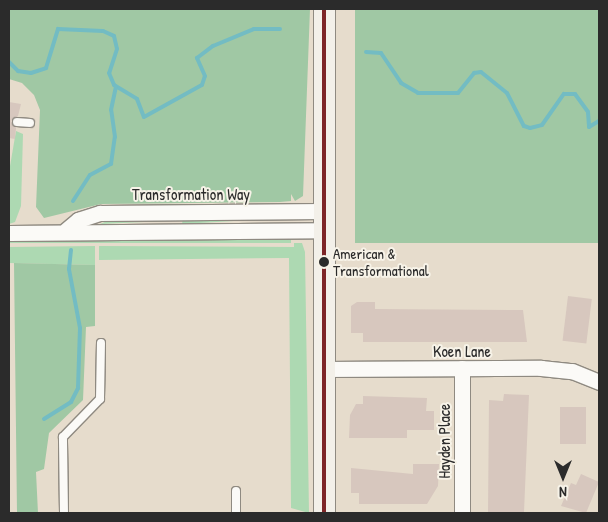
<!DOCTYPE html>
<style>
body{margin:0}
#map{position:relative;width:608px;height:522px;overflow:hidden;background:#e6dccc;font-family:"Patrick Hand",sans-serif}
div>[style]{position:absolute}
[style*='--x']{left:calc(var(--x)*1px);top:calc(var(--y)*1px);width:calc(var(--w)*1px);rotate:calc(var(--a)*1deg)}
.green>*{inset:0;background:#add9b2}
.forest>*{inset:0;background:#a0c8a4;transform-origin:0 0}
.stream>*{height:4px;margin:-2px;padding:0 2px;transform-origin:2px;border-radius:2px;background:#73bcc3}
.building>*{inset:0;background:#d7c7be;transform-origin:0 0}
.roads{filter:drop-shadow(1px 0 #8f8a81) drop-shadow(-1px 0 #8f8a81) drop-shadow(0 1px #8f8a81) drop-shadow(0 -1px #8f8a81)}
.lane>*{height:8px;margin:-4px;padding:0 4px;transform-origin:4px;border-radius:4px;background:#fbfaf7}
.street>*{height:15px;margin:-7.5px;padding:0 7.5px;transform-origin:7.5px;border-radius:7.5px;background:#fbfaf7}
.secondary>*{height:21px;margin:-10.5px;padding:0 10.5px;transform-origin:10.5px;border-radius:10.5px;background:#f3f0e9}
.bus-1>*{height:4px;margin:-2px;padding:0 2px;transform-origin:2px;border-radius:2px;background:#7d2527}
.dots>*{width:14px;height:14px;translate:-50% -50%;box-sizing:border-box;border:2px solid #f7f3e8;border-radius:50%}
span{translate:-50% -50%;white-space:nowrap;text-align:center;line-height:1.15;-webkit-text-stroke:4px #f7f3e8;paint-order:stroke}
.bus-label{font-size:15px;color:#2b2b2b}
.left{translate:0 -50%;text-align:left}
.street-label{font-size:16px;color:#2b2b2b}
.frame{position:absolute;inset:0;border:10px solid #2b2b2b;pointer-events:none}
.north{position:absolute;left:538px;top:452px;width:50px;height:50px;-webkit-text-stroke:4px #f7f3e8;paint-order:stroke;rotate:180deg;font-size:14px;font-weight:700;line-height:20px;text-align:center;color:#2b2b2b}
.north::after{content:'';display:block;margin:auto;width:18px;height:22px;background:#2b2b2b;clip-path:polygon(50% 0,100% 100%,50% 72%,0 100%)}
</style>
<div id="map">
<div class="green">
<i style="clip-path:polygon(16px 131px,23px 134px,21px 206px,15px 222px,9px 224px,9px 172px)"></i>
<i style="clip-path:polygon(183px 218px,250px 218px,251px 220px,182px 224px)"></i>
<i style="clip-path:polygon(112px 219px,166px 219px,166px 221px,100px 224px)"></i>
<i style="clip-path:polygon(291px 238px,291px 243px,9px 243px,9px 240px)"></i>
<i style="clip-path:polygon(294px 243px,302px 243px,305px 252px,309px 513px,291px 508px,289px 258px,99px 260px,99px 246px,294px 247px)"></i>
<i style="clip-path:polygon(95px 246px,95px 265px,9px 263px,9px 247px)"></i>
</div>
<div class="forest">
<i style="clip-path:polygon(9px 9px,310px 9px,303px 196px,295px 201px,291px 194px,291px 201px,280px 202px,101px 204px,44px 218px,36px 207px,40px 110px,34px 95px,22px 83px,9px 79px)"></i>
<i style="left:355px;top:9px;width:244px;height:234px"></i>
<i style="clip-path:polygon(14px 263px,95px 265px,95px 326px,86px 327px,83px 400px,49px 433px,44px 469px,36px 472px,38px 513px,17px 513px)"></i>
</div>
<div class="stream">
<i style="--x:366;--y:52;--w:15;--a:4"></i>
<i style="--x:381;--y:53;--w:36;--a:56"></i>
<i style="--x:401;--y:83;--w:20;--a:30"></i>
<i style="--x:418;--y:93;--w:40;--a:0"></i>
<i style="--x:458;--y:93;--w:26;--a:-51"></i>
<i style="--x:474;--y:73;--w:7;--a:-8"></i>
<i style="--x:481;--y:72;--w:33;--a:39"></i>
<i style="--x:507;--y:93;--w:37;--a:63"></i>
<i style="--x:524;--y:126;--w:6;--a:18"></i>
<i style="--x:530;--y:128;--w:12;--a:-14"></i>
<i style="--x:542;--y:125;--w:38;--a:-55"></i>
<i style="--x:564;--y:94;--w:11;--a:0"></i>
<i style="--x:575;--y:94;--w:22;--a:54"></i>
<i style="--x:588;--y:112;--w:15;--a:86"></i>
<i style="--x:589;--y:127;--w:12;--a:-31"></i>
<i style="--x:9;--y:62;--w:13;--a:45"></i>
<i style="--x:18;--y:71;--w:13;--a:9"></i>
<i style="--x:31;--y:73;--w:16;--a:-18"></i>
<i style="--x:46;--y:68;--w:41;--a:-72.9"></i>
<i style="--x:58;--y:29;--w:45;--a:2.5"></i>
<i style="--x:103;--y:31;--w:12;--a:24"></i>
<i style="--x:114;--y:36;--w:13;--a:77"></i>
<i style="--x:117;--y:49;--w:25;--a:108"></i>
<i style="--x:109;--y:73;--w:13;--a:67"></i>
<i style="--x:114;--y:85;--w:27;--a:31"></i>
<i style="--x:137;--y:99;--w:19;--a:69"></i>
<i style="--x:144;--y:117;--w:66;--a:-28.9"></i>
<i style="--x:202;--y:85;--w:9;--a:-72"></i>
<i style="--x:205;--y:76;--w:20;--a:-114"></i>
<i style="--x:197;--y:58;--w:20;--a:-37"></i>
<i style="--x:213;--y:46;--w:44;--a:-22.5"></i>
<i style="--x:254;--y:29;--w:26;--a:0"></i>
<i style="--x:73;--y:201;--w:31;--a:-57"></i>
<i style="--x:90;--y:175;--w:24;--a:-28"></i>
<i style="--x:111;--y:164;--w:27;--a:-82"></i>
<i style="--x:115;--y:137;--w:27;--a:-98"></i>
<i style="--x:111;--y:110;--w:24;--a:-78"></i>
<i style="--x:44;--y:419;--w:32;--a:-32"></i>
<i style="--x:71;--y:402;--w:16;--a:-63"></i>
<i style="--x:78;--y:388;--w:60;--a:-88.1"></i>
<i style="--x:80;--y:328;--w:60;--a:-100.6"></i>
<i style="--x:69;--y:269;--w:19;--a:-84"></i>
</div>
<div class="building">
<i style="clip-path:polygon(9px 102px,21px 104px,18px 116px,11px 121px,16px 128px,15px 139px,9px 138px)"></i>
<i style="left:568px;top:296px;width:24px;height:45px;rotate:7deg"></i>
<i style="clip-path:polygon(357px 302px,375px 302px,375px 309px,523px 310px,527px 342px,363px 342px,363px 333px,351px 333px,351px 306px)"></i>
<i style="clip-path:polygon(504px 394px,529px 395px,524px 512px,488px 512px,489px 400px,503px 401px)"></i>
<i style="clip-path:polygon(363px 396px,427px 398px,426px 411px,434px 411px,434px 430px,407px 430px,407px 438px,349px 438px,350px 415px,356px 404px,363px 404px)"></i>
<i style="left:560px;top:407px;width:26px;height:37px"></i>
<i style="clip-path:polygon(413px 464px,439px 464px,438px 486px,427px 504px,359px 504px,359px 493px,351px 493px,351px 468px,413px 474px)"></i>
<i style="clip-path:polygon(581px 474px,599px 482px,586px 513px,561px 506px,571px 483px,576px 485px)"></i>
</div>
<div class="roads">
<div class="lane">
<i style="--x:17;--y:122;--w:13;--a:4"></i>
<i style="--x:236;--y:491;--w:22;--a:90"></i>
<i style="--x:64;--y:513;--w:76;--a:-90.8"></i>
<i style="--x:63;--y:437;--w:53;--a:-45.8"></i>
<i style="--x:100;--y:399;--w:56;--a:-89"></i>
</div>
<div class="street">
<i style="--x:66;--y:230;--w:16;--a:-40"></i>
<i style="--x:78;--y:220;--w:23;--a:-18"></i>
<i style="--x:100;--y:213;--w:222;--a:-0.5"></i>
<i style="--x:9;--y:233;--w:313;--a:-0.5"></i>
<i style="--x:323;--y:369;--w:218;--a:-0.3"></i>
<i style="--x:541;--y:368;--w:31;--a:6"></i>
<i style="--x:572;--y:371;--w:29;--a:22"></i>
<i style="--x:462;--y:513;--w:145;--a:-90"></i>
</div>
<div class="secondary">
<i style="--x:324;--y:9;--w:504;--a:90"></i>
</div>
</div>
<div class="bus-1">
<i style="--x:324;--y:9;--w:504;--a:90"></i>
</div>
<div class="dots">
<i style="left:324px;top:262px;background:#2b2b2b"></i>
</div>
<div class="bus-label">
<span class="left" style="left:333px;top:262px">American &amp;<br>Transformational</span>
</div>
<div class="street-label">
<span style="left:191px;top:194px">Transformation Way</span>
<span style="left:462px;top:351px">Koen Lane</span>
<span style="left:444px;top:441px;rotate:-90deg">Hayden Place</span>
</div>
<div class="frame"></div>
<div class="north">N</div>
</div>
